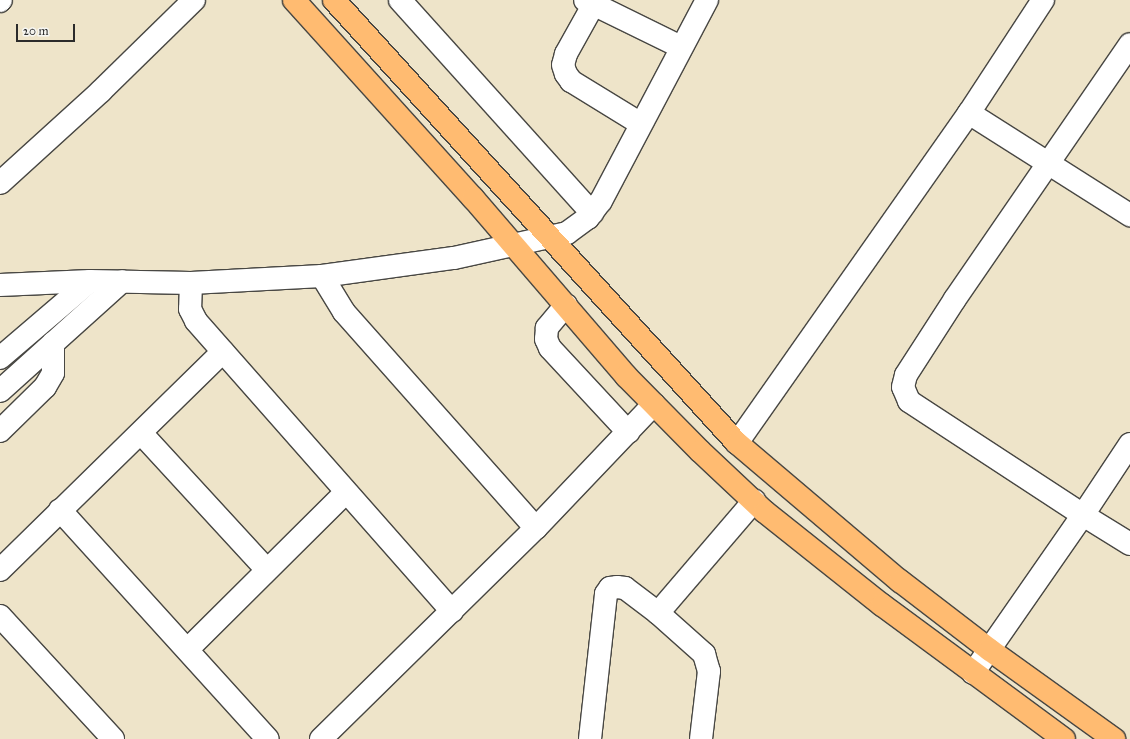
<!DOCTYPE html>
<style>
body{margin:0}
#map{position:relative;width:1130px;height:739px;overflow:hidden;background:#eee4c9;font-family:"IM FELL Great Primer",serif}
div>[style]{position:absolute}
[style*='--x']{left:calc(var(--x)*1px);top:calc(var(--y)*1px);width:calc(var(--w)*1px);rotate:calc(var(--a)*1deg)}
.roads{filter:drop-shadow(1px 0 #484743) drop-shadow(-1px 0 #484743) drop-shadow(0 1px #484743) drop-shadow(0 -1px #484743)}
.minor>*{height:22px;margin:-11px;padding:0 11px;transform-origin:11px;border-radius:11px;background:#fff}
.primary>*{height:22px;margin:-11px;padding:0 11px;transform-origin:11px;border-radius:11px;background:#ffbb71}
span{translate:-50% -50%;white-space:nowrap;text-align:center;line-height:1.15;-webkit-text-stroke:4px #f6f6f2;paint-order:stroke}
.scale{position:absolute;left:16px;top:24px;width:59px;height:18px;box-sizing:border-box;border:2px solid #2b2b2b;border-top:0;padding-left:5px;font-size:12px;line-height:14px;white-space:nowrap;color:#2b2b2b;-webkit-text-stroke:3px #f6f6f2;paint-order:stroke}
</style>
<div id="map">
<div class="roads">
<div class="minor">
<i style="--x:400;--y:0;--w:287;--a:48"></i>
<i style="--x:585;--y:0;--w:107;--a:26.1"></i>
<i style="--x:596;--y:0;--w:62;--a:119.1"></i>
<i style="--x:566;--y:54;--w:11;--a:105"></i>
<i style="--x:563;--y:65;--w:9;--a:72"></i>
<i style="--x:566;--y:74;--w:9;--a:54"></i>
<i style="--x:571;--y:81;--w:82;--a:31.6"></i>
<i style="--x:0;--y:1;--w:1;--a:-45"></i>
<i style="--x:969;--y:113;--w:191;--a:32.4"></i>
<i style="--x:0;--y:183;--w:137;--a:-42.3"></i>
<i style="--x:101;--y:91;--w:130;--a:-44.4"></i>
<i style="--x:322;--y:276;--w:42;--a:58.6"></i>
<i style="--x:344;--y:312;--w:289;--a:48.4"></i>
<i style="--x:191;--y:283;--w:26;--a:92"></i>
<i style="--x:190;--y:309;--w:13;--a:63"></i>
<i style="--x:196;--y:321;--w:387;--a:48.6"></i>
<i style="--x:0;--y:285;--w:90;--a:-2.5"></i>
<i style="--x:90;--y:281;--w:101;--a:1.1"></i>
<i style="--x:191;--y:283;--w:131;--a:-3.1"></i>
<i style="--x:322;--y:276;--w:133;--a:-7.8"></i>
<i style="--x:454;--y:258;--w:116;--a:-12.5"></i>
<i style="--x:567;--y:233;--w:26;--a:-36"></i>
<i style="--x:588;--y:218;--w:21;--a:-53"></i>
<i style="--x:601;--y:201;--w:227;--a:-62.2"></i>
<i style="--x:566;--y:305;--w:30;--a:130"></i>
<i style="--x:547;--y:328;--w:11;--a:95"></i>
<i style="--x:546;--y:339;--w:10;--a:66"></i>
<i style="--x:550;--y:348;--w:115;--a:47.1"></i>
<i style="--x:0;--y:358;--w:118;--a:-40.5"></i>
<i style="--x:0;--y:391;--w:164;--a:-42"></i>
<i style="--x:0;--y:431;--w:63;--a:-44.4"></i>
<i style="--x:45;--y:387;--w:16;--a:-60"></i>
<i style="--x:53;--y:373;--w:30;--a:-90"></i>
<i style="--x:141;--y:433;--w:186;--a:47.4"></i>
<i style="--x:737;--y:443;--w:403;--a:-54.9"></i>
<i style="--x:969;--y:113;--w:135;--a:-56.8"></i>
<i style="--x:1130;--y:444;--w:85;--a:123.5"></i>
<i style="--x:1083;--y:515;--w:55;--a:31.7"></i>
<i style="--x:60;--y:510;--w:309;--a:47.8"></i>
<i style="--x:0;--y:570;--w:312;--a:-44.4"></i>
<i style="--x:658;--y:613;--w:148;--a:-49.4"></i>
<i style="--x:0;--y:616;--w:167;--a:47.4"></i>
<i style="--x:189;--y:648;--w:221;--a:-44.8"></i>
<i style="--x:973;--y:673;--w:193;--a:-55.2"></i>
<i style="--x:1083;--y:515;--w:208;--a:-146.8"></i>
<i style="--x:909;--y:401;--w:15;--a:-113"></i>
<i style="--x:903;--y:387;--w:12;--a:-76"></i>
<i style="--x:906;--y:375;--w:90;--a:-57.2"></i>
<i style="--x:955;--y:299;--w:309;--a:-55.5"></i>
<i style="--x:321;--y:739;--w:301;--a:-44.5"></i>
<i style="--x:536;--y:528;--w:171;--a:-46.4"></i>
<i style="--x:590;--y:739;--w:146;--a:-83.7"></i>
<i style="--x:606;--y:594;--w:7;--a:-56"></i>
<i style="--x:610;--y:588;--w:7;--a:-8"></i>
<i style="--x:617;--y:587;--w:8;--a:7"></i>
<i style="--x:625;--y:588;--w:41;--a:37.1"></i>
<i style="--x:658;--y:613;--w:62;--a:41.7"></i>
<i style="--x:704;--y:654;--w:18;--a:74"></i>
<i style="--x:709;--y:671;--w:68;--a:96.7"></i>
</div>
<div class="primary">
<i style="--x:294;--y:0;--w:267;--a:47.9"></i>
<i style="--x:473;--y:198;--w:235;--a:49.3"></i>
<i style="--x:626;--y:376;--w:105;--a:45.4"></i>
<i style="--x:700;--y:451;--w:89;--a:43.2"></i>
<i style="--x:765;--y:512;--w:149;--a:38.5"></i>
<i style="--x:882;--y:605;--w:226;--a:36.4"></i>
<i style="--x:334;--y:0;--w:599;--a:47.71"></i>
<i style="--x:737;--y:443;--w:214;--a:40.3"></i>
<i style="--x:900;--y:581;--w:113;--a:37.5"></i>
<i style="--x:990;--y:650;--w:153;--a:35.7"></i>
</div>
</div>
<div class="scale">20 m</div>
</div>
